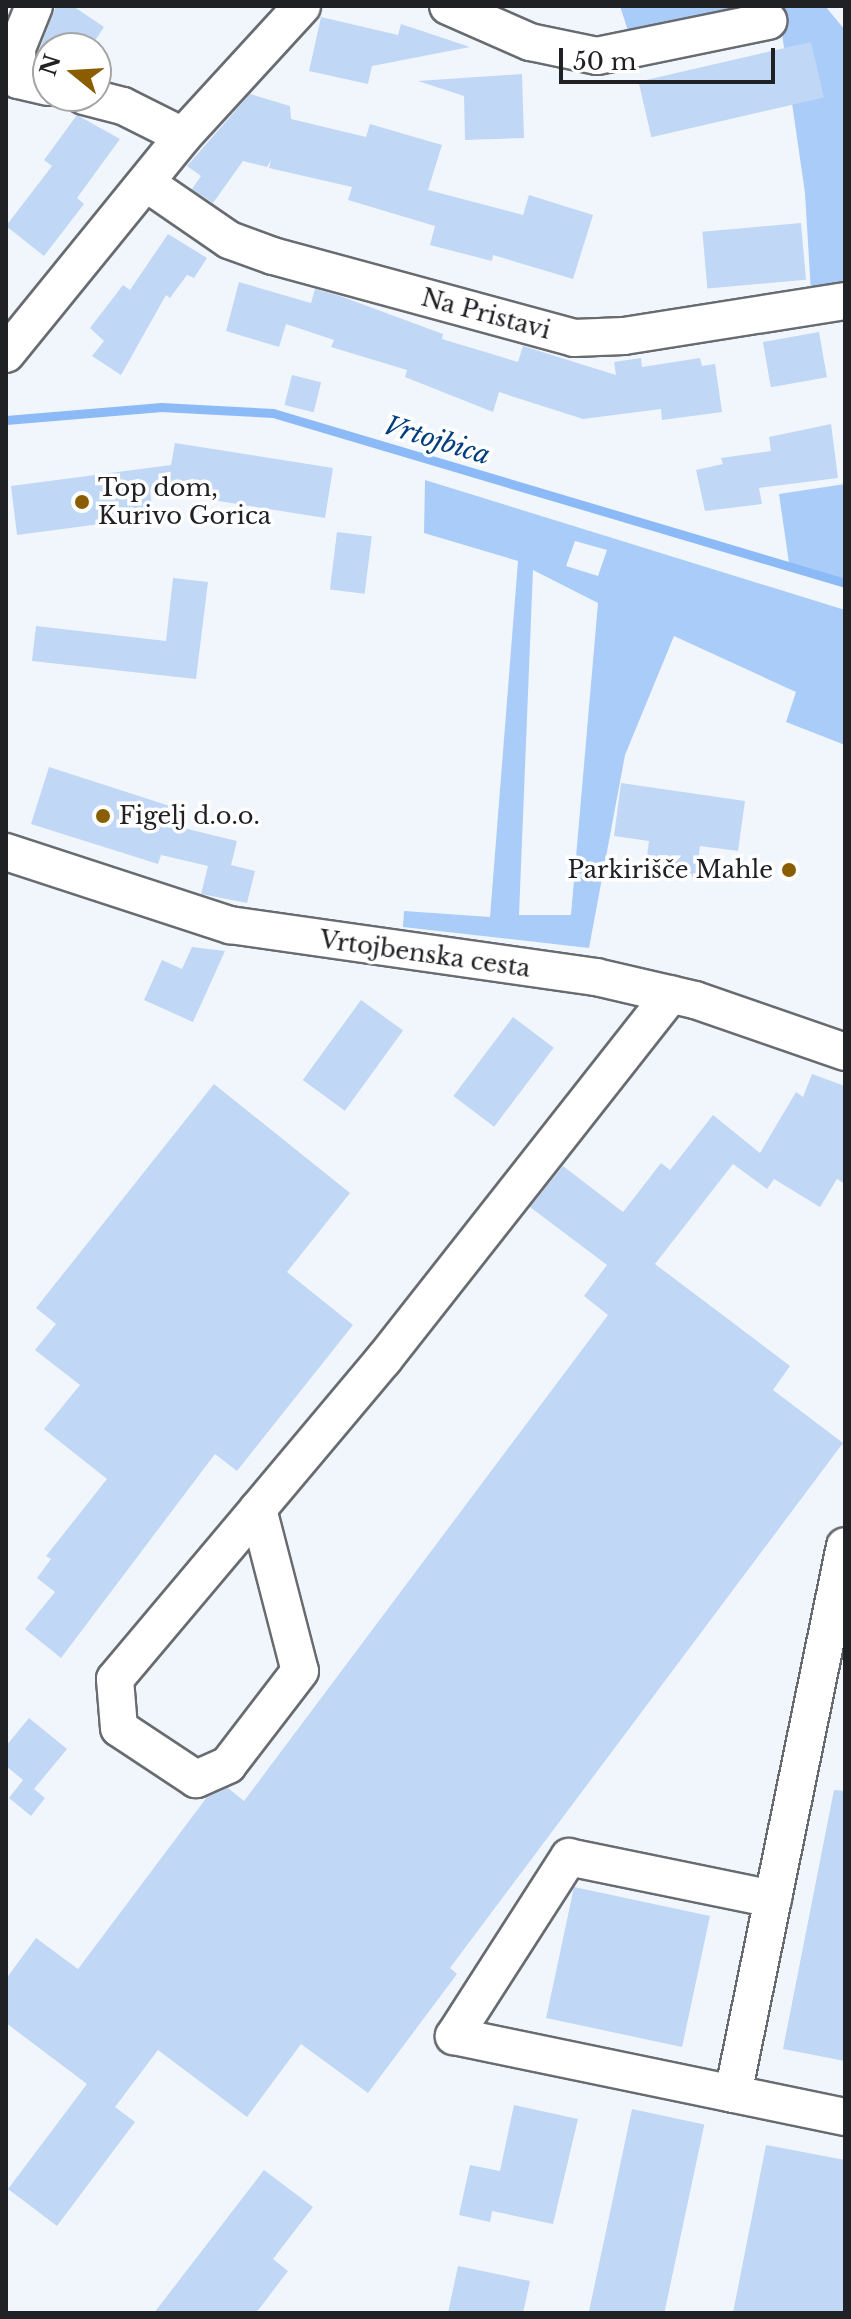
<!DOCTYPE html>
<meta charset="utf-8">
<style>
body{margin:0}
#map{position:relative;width:851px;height:2319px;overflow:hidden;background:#f1f6fc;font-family:"Libre Baskerville",serif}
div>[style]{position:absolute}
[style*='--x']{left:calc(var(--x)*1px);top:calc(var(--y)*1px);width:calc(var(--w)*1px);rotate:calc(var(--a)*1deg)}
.green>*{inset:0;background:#aaccf9}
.stream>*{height:9px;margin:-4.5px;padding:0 4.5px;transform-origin:4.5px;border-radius:4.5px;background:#8cbaf7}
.building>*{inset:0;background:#c0d7f6;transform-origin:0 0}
.roads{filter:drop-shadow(2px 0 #686c71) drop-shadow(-2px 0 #686c71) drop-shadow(0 2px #686c71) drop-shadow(0 -2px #686c71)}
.minor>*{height:36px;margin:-18px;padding:0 18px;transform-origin:18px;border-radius:18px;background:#fff}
.dots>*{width:22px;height:22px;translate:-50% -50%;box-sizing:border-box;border:4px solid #fff;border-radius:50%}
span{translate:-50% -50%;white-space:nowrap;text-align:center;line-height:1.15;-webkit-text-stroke:7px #fff;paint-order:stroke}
.street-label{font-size:24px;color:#202124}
.poi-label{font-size:24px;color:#202124}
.left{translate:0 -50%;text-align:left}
.right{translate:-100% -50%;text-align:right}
.water-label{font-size:26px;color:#003e7f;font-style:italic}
.frame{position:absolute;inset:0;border:8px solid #202124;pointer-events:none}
.north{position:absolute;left:32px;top:32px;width:80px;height:80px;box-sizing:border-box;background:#fff;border:2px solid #a6a6a7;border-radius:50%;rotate:288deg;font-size:22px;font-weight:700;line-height:32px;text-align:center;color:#202124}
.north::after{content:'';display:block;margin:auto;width:28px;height:36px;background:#8b5d01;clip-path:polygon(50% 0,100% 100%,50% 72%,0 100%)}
.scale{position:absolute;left:559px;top:48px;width:216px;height:36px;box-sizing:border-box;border:4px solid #202124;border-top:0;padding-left:10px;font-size:24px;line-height:28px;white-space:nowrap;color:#202124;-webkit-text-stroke:6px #fff;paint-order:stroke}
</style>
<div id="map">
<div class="green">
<i style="clip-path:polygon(620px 6px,825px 6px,845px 30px,845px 289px,811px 292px,805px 193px,781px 27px,629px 34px)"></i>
<i style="clip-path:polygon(evenodd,425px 480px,845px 610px,845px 745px,786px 722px,796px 692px,674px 636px,625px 755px,589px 948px,403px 927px,404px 911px,490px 917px,518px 561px,424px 533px,425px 480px,575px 541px,607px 550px,598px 576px,566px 566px,575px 541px,425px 480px,533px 570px,598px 603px,571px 915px,519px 915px,533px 570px)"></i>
<i style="clip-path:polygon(845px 484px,845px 586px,790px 570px,779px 494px)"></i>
</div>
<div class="stream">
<i style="--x:6;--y:420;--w:156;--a:-4.8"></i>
<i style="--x:161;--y:407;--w:112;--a:3.1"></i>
<i style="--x:273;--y:413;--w:597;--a:16.55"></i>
</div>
<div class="building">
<i style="clip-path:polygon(56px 6px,73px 6px,104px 27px,90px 48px,40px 48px)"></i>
<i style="clip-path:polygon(321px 17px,398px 35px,401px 24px,470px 47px,372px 66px,368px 84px,309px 71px)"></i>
<i style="left:811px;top:42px;width:57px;height:177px;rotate:77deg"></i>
<i style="clip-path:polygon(522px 74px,524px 138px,465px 140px,464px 96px,418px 81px)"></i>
<i style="clip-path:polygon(250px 94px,290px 106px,291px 119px,366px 137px,370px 124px,442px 145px,428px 190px,523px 215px,529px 195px,593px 215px,573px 279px,493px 255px,492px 261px,430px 245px,435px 226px,348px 200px,352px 187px,269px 168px,271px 160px,267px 167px,243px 161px,213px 203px,192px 189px,201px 176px,187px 166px)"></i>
<i style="clip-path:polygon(77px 115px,120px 139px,77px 198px,84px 204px,44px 256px,6px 226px,52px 166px,44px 160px)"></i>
<i style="left:801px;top:223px;width:57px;height:99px;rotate:85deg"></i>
<i style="clip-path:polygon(168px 234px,207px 258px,194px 278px,187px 275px,170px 298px,166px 295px,121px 375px,92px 356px,104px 341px,90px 328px,123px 285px,130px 290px)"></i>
<i style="clip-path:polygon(239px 282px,311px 303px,315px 289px,340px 296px,443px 334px,442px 339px,518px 362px,523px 346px,616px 375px,614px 362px,641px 358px,642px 367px,700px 358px,702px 366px,715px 364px,722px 412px,662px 420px,661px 409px,583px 419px,499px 392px,493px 412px,405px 377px,407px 370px,331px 347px,334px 340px,286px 324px,279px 347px,226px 331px)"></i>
<i style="left:819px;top:332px;width:46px;height:57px;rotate:80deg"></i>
<i style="left:292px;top:375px;width:30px;height:31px;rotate:14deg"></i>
<i style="clip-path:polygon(831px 424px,838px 478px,759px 488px,762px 504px,705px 511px,696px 470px,723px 464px,721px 458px,771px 451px,769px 437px)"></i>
<i style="clip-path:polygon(175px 443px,333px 468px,325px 518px,150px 490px,153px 517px,17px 535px,11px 486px,171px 465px)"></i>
<i style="left:337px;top:532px;width:35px;height:58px;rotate:7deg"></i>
<i style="clip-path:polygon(173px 578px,208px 582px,196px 679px,32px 661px,36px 626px,166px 641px)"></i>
<i style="clip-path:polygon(49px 767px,176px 808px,171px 825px,237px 841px,231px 865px,255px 871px,247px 903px,201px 894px,208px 866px,161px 855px,158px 864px,31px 824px)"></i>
<i style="clip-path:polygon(621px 783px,745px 801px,738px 851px,700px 846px,696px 877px,645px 871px,649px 841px,614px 836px)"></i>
<i style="clip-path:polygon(192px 947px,225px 951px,193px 1022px,144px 1000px,162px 960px,182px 969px)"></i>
<i style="left:361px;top:1000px;width:52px;height:99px;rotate:36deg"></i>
<i style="left:513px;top:1017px;width:51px;height:99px;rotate:37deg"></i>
<i style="clip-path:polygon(812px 1074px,845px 1086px,845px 1184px,837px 1179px,820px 1207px,774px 1179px,767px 1189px,733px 1164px,655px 1264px,790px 1366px,773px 1390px,843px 1443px,450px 1968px,457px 1974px,368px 2093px,301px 2044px,247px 2117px,158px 2050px,115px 2107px,135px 2122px,57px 2226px,8px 2189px,87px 2084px,6px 2023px,6px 1979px,36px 1938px,78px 1969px,207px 1797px,228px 1788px,244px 1801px,608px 1315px,584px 1296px,607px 1265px,530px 1207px,563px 1166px,623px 1212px,661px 1163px,670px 1170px,713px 1115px,760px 1153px,796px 1092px,803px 1097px)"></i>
<i style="clip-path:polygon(214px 1084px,350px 1193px,287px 1272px,353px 1325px,237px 1471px,215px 1454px,61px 1658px,25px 1629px,55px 1592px,37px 1578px,51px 1559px,46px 1556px,107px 1479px,44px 1429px,80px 1385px,35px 1350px,56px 1324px,36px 1308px)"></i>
<i style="clip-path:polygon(29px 1718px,67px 1749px,34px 1789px,45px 1798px,31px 1816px,9px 1798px,23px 1780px,6px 1766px,6px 1746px)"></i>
<i style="clip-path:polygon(834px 1790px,845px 1791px,845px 2061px,783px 2049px)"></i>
<i style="left:574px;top:1887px;width:139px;height:134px;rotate:12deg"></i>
<i style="clip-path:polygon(514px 2105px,578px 2119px,553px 2224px,492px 2211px,490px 2222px,459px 2215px,470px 2165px,500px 2171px)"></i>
<i style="left:632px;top:2109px;width:74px;height:209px;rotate:12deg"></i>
<i style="clip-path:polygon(766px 2145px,845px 2160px,845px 2313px,733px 2313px)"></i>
<i style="clip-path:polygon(264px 2170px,313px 2207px,273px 2259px,288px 2271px,256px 2313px,154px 2313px)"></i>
<i style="clip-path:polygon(458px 2266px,530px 2281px,523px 2313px,448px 2313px)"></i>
</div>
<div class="roads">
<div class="minor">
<i style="--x:34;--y:6;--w:45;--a:112"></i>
<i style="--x:17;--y:48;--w:32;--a:88"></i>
<i style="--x:18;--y:80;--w:31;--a:13"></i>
<i style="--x:448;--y:6;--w:90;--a:23.7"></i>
<i style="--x:530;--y:42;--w:68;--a:11.8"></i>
<i style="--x:597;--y:56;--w:175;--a:-11.6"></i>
<i style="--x:84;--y:96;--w:40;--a:14.4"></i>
<i style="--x:123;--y:106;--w:67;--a:26.6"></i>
<i style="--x:149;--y:185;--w:97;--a:34.5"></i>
<i style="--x:229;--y:240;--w:47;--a:20"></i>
<i style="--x:273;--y:256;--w:312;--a:15.2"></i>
<i style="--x:574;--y:338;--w:50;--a:-2.3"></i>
<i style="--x:624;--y:336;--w:224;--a:-9"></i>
<i style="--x:6;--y:354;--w:281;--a:-50.9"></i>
<i style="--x:183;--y:136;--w:176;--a:-47.5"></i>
<i style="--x:6;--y:852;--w:236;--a:18.1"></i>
<i style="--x:230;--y:925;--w:370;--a:8.1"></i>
<i style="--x:596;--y:977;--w:102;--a:13.1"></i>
<i style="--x:695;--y:1000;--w:159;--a:19.1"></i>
<i style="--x:258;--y:1509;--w:167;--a:75.5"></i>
<i style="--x:300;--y:1671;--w:118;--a:127.5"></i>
<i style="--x:228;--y:1765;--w:35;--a:156"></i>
<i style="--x:196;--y:1779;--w:92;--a:-146.5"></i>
<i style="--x:119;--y:1728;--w:49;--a:-94.7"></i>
<i style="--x:115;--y:1679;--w:222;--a:-49.9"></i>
<i style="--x:258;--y:1509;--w:196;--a:-50"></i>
<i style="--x:384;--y:1359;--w:464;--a:-51.8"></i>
<i style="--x:773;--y:1899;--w:208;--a:-168.4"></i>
<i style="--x:569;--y:1857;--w:213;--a:122.7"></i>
<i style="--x:454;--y:2036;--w:399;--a:11.7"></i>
<i style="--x:733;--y:2094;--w:559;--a:-78.45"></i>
</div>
</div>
<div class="dots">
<i style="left:82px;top:502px;background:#8b5d01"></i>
<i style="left:103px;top:816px;background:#8b5d01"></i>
<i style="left:789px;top:870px;background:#8b5d01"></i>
</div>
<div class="street-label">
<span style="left:486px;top:314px;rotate:15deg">Na Pristavi</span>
<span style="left:425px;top:954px;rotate:8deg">Vrtojbenska cesta</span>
</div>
<div class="poi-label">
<span class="left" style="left:98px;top:502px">Top dom,<br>Kurivo Gorica</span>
<span class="left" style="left:119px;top:816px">Figelj d.o.o.</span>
<span class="right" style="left:773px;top:870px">Parkirišče Mahle</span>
</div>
<div class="water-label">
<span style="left:437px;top:441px;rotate:17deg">Vrtojbica</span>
</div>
<div class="frame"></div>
<div class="north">N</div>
<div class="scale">50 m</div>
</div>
